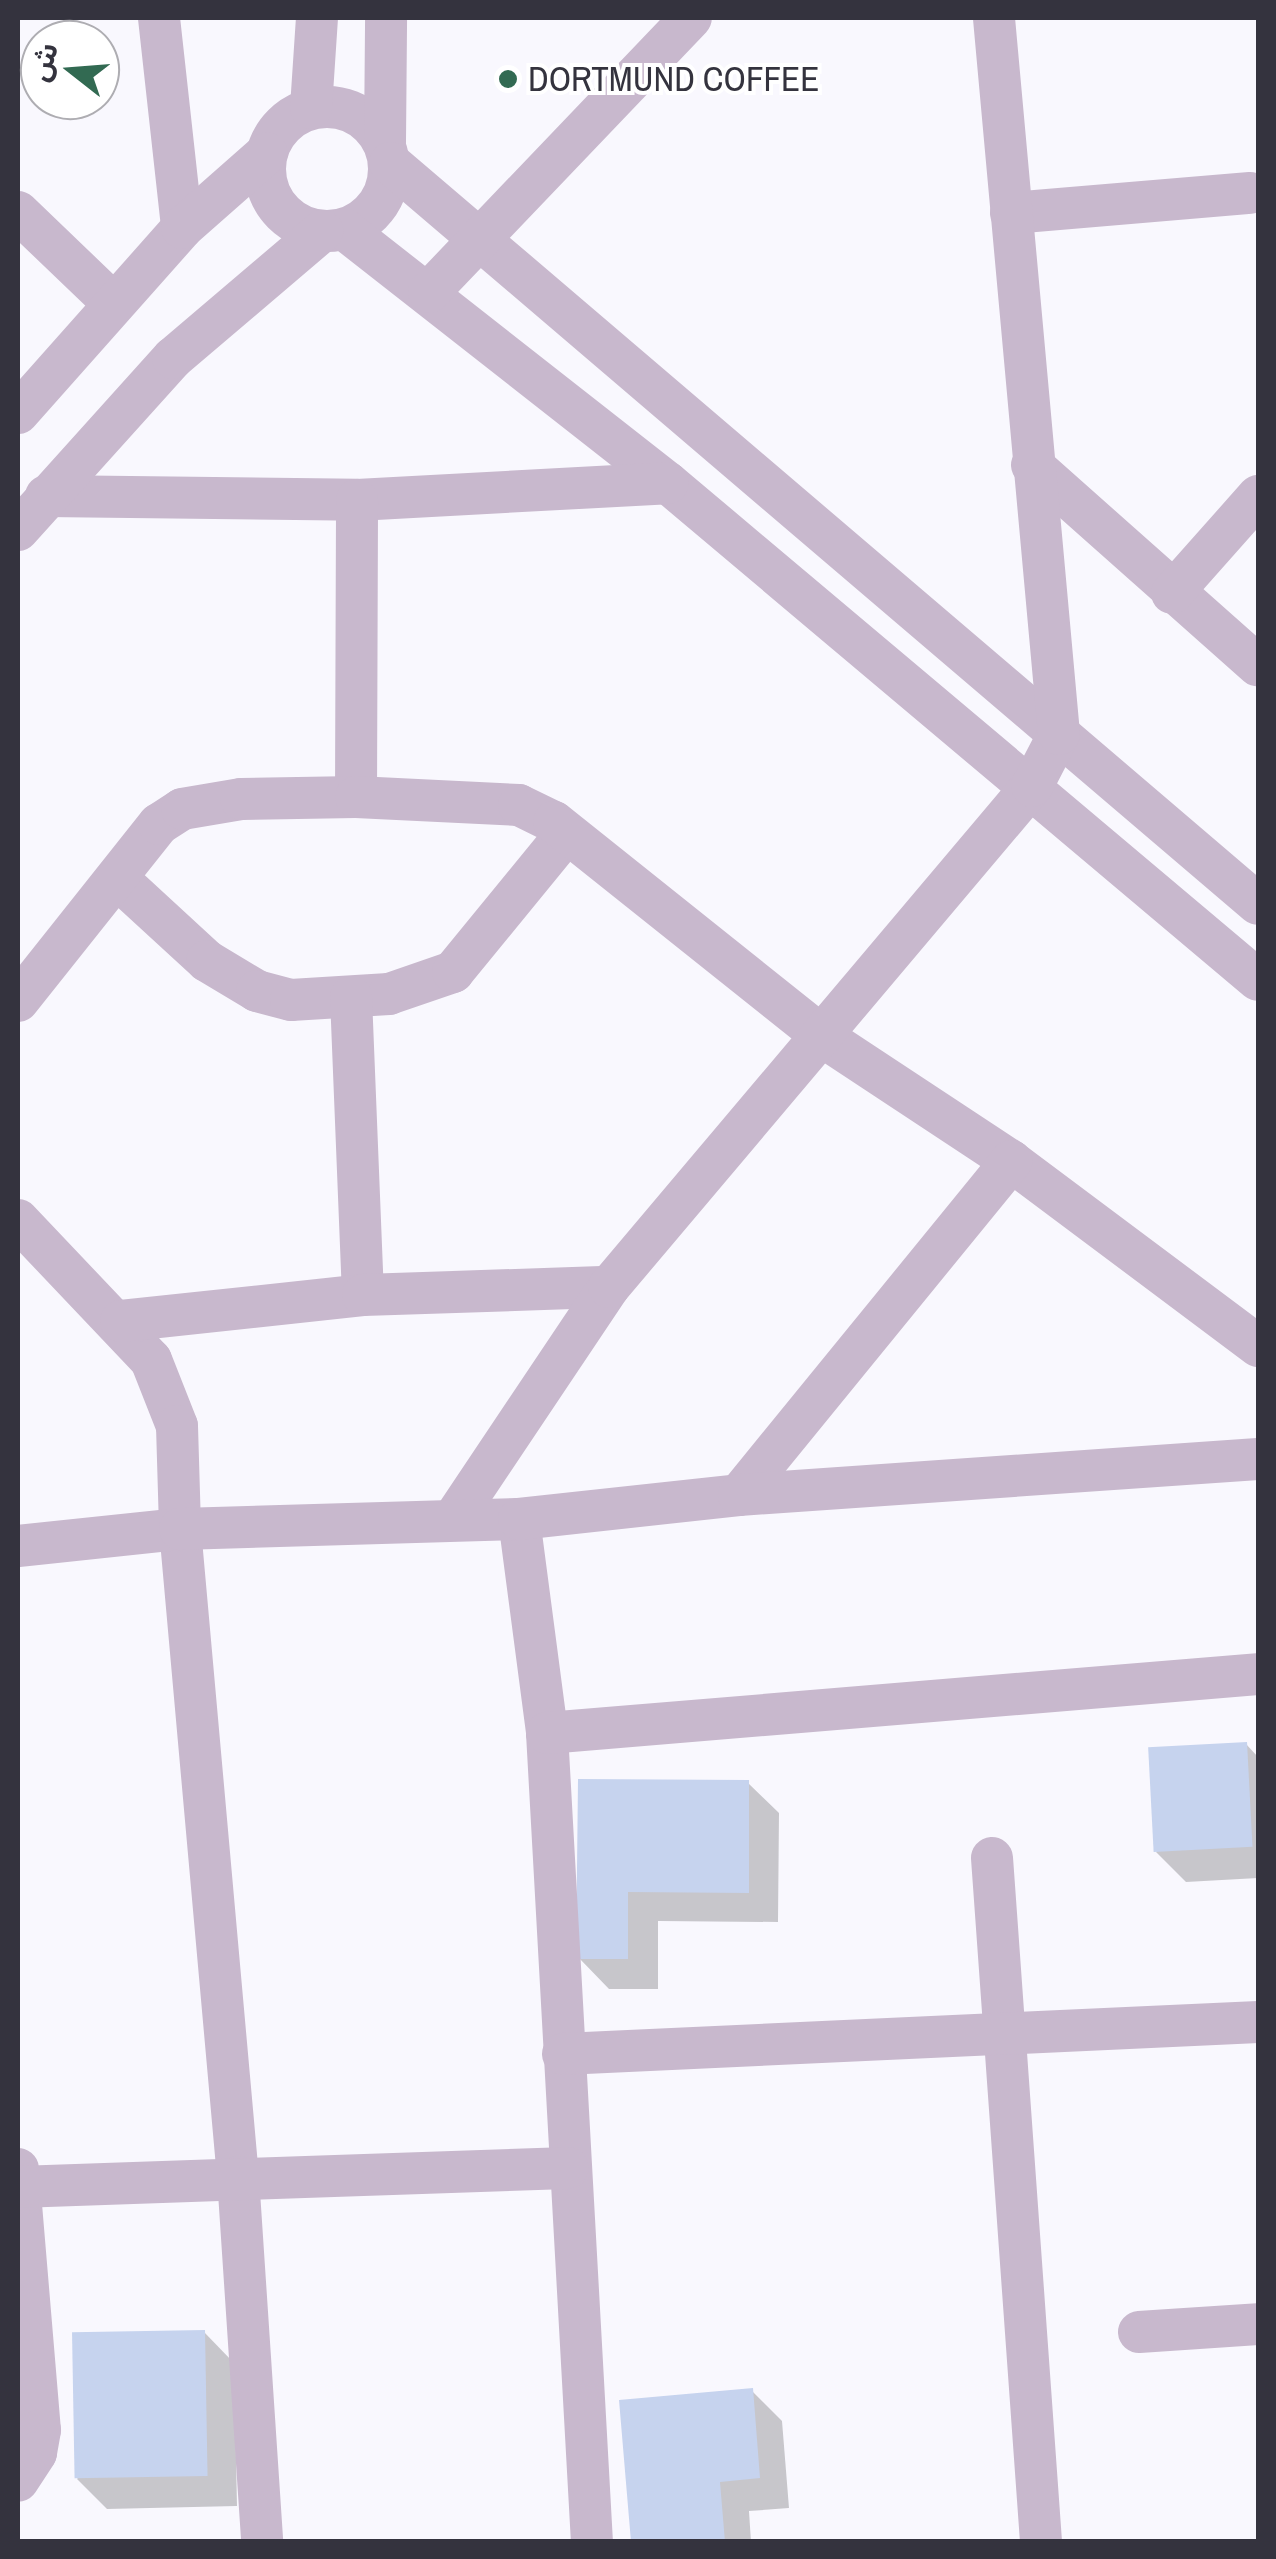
<!DOCTYPE html>
<meta charset="utf-8">
<style>
body{margin:0}
#map{position:relative;width:1276px;height:2559px;overflow:hidden;background:#f9f8fe;font-family:"Archivo Narrow","Noto Sans Arabic",sans-serif}
div>[style]{position:absolute}
[style*='--x']{left:calc(var(--x)*1px);top:calc(var(--y)*1px);width:calc(var(--w)*1px);rotate:calc(var(--a)*1deg)}
.shadow>*{inset:0;background:#0003}
.building>*{inset:0;background:#c6d3ee;transform-origin:0 0}
.minor>*{height:42px;margin:-21px;padding:0 21px;transform-origin:21px;border-radius:21px;background:#c8b8cd}
.minor>.ring{margin:-21px;padding:0;box-sizing:content-box;background:none;border:42px solid #c8b8cd;border-radius:50%}
.dots>*{width:28px;height:28px;translate:-50% -50%;box-sizing:border-box;border:5px solid #fff;border-radius:50%}
span{translate:-50% -50%;white-space:nowrap;text-align:center;line-height:1.15;-webkit-text-stroke:8px #fff;paint-order:stroke}
.poi-label{font-size:35px;color:#34333e}
.left{translate:0 -50%;text-align:left}
.frame{position:absolute;inset:0;border:20px solid #34333e;pointer-events:none}
.north{position:absolute;left:20px;top:20px;width:100px;height:100px;box-sizing:border-box;background:#fff;border:2px solid #aeadb2;border-radius:50%;rotate:287deg;font-size:28px;font-weight:700;line-height:40px;text-align:center;color:#34333e}
.north::after{content:'';display:block;margin:auto;width:35px;height:45px;background:#326a52;clip-path:polygon(50% 0,100% 100%,50% 72%,0 100%)}
</style>
<div id="map">
<div class="shadow">
<i style="clip-path:polygon(1246px 1744px,1258px 1757px,1258px 1878px,1186px 1882px,1156px 1852px)"></i>
<i style="clip-path:polygon(580px 1782px,748px 1783px,779px 1813px,778px 1922px,658px 1921px,658px 1989px,609px 1989px,579px 1958px)"></i>
<i style="clip-path:polygon(204px 2332px,234px 2363px,237px 2506px,107px 2509px,77px 2479px)"></i>
<i style="clip-path:polygon(752px 2391px,782px 2421px,789px 2508px,749px 2511px,751px 2542px,634px 2542px)"></i>
</div>
<div class="building">
<i style="left:1247px;top:1742px;width:105px;height:99px;rotate:87deg"></i>
<i style="clip-path:polygon(578px 1779px,749px 1780px,749px 1893px,628px 1892px,628px 1959px,576px 1959px)"></i>
<i style="left:205px;top:2330px;width:146px;height:133px;rotate:89deg"></i>
<i style="clip-path:polygon(753px 2388px,760px 2478px,720px 2482px,725px 2542px,631px 2542px,619px 2400px)"></i>
</div>
<div class="minor">
<i style="--x:159;--y:18;--w:211;--a:83.7"></i>
<i class="ring" style="left:265px;top:107px;width:82px;height:82px"></i>
<i style="--x:311;--y:108;--w:90;--a:-86.2"></i>
<i style="--x:385;--y:142;--w:124;--a:-89.5"></i>
<i style="--x:390;--y:163;--w:1141;--a:40.49"></i>
<i style="--x:18;--y:212;--w:132;--a:43.8"></i>
<i style="--x:1011;--y:213;--w:240;--a:-4.8"></i>
<i style="--x:344;--y:229;--w:412;--a:38.1"></i>
<i style="--x:668;--y:483;--w:771;--a:40.11"></i>
<i style="--x:429;--y:292;--w:379;--a:-46.3"></i>
<i style="--x:18;--y:413;--w:247;--a:-48.4"></i>
<i style="--x:182;--y:228;--w:113;--a:-41.4"></i>
<i style="--x:1032;--y:465;--w:302;--a:41.6"></i>
<i style="--x:46;--y:496;--w:311;--a:0.7"></i>
<i style="--x:357;--y:500;--w:311;--a:-3.1"></i>
<i style="--x:18;--y:530;--w:232;--a:-48"></i>
<i style="--x:173;--y:358;--w:196;--a:-40.4"></i>
<i style="--x:1172;--y:593;--w:130;--a:-48.4"></i>
<i style="--x:356;--y:797;--w:297;--a:-89.8"></i>
<i style="--x:120;--y:881;--w:118;--a:42.6"></i>
<i style="--x:207;--y:961;--w:58;--a:31"></i>
<i style="--x:257;--y:991;--w:35;--a:15"></i>
<i style="--x:291;--y:1000;--w:98;--a:-3.5"></i>
<i style="--x:389;--y:994;--w:68;--a:-19"></i>
<i style="--x:453;--y:972;--w:178;--a:-50.7"></i>
<i style="--x:351;--y:997;--w:298;--a:87.7"></i>
<i style="--x:18;--y:1001;--w:226;--a:-51.5"></i>
<i style="--x:159;--y:824;--w:27;--a:-33"></i>
<i style="--x:182;--y:809;--w:60;--a:-9.6"></i>
<i style="--x:241;--y:799;--w:115;--a:-1"></i>
<i style="--x:356;--y:797;--w:163;--a:2.8"></i>
<i style="--x:519;--y:805;--w:39;--a:26"></i>
<i style="--x:554;--y:822;--w:344;--a:38.6"></i>
<i style="--x:823;--y:1037;--w:225;--a:33.4"></i>
<i style="--x:1011;--y:1161;--w:309;--a:36.8"></i>
<i style="--x:18;--y:1220;--w:193;--a:46.5"></i>
<i style="--x:151;--y:1360;--w:71;--a:68.5"></i>
<i style="--x:177;--y:1426;--w:103;--a:88.3"></i>
<i style="--x:180;--y:1529;--w:651;--a:84.89"></i>
<i style="--x:238;--y:2177;--w:366;--a:86.2"></i>
<i style="--x:121;--y:1321;--w:243;--a:-6.1"></i>
<i style="--x:363;--y:1295;--w:246;--a:-1.9"></i>
<i style="--x:739;--y:1495;--w:431;--a:-50.8"></i>
<i style="--x:455;--y:1517;--w:277;--a:-56.2"></i>
<i style="--x:609;--y:1287;--w:656;--a:-49.83"></i>
<i style="--x:1032;--y:786;--w:59;--a:-62.6"></i>
<i style="--x:1059;--y:734;--w:719;--a:-95.19"></i>
<i style="--x:519;--y:1519;--w:216;--a:82.5"></i>
<i style="--x:547;--y:1733;--w:810;--a:86.82"></i>
<i style="--x:18;--y:1546;--w:163;--a:-6"></i>
<i style="--x:180;--y:1529;--w:339;--a:-1.7"></i>
<i style="--x:519;--y:1519;--w:221;--a:-6.2"></i>
<i style="--x:739;--y:1495;--w:520;--a:-3.97"></i>
<i style="--x:547;--y:1733;--w:713;--a:-4.74"></i>
<i style="--x:992;--y:1858;--w:686;--a:85.9"></i>
<i style="--x:563;--y:2054;--w:696;--a:-2.64"></i>
<i style="--x:18;--y:2169;--w:262;--a:85.2"></i>
<i style="--x:40;--y:2430;--w:23;--a:100"></i>
<i style="--x:36;--y:2453;--w:33;--a:123"></i>
<i style="--x:18;--y:2187;--w:550;--a:-1.98"></i>
<i style="--x:1139;--y:2332;--w:119;--a:-3.8"></i>
</div>
<div class="dots">
<i style="left:508px;top:79px;background:#326a52"></i>
</div>
<div class="poi-label">
<span class="left" style="left:528px;top:79px">DORTMUND COFFEE</span>
</div>
<div class="frame"></div>
<div class="north">ش</div>
</div>
